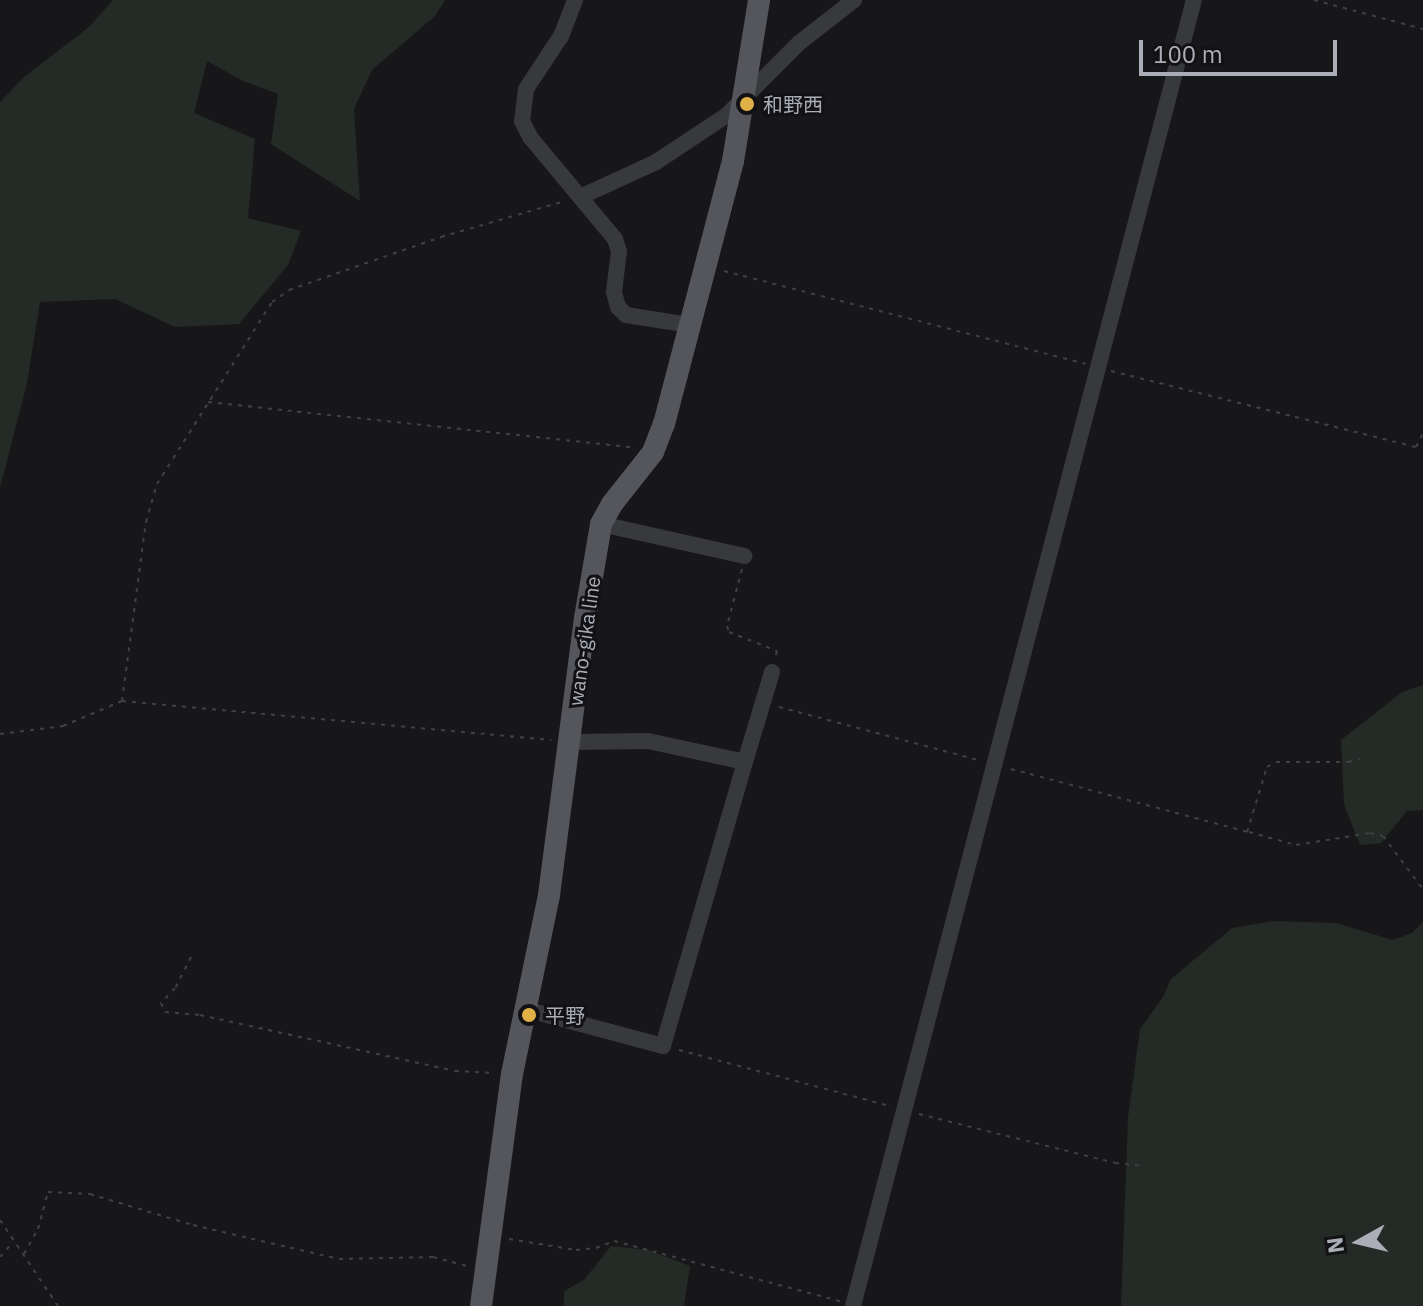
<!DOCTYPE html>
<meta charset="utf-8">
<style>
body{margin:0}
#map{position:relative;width:1423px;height:1306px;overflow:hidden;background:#171719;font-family:"IBM Plex Sans","Noto Sans JP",sans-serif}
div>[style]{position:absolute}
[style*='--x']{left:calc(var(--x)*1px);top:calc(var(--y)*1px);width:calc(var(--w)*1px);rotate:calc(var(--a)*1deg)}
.green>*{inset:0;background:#242a25}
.path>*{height:2px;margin-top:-1px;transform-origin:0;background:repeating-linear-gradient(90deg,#3f4044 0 4px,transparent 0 10px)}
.minor>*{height:16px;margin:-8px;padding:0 8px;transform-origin:8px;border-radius:8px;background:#38393d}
.major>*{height:22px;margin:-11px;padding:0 11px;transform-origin:11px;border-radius:11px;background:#55565c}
.dots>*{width:22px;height:22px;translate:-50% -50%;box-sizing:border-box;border:4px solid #121214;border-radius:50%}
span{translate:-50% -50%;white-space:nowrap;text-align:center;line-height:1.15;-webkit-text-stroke:6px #121214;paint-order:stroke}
.poi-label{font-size:20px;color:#abaeb7}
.left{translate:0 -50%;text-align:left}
.street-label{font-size:20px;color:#abaeb7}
.north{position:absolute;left:1319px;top:1202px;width:80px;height:80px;-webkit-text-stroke:6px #121214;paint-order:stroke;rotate:262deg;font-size:22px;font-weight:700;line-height:32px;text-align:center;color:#abaeb7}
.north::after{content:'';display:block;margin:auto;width:28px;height:36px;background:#abaeb7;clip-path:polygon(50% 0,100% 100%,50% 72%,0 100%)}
.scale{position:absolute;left:1139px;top:40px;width:198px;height:36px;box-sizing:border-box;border:4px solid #abaeb7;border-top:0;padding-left:10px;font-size:24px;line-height:28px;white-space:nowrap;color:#abaeb7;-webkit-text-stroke:6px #121214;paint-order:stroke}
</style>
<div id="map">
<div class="green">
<i style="clip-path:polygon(113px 0,445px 0,435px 16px,372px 70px,354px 109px,360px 201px,271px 144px,278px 94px,243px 81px,207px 61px,194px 113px,255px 139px,248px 218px,301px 231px,288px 265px,239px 324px,175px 327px,115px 299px,40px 302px,27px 383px,0 488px,0 102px,24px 77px,89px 27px)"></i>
<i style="clip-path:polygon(1423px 685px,1423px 810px,1407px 811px,1381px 843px,1360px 845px,1344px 804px,1341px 740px,1402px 692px)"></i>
<i style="clip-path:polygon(1274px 921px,1336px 923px,1393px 940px,1412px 933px,1423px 922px,1423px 1306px,1121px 1306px,1128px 1117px,1140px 1029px,1163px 997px,1171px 979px,1232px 928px)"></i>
<i style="clip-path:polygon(611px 1246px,648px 1250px,690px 1266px,684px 1306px,564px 1306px,564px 1291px,584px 1280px)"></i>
</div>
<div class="path">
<i style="--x:1314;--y:0;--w:113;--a:14.9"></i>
<i style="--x:724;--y:271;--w:373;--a:14.4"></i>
<i style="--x:1111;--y:371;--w:314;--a:14"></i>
<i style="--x:1416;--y:447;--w:16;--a:-63"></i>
<i style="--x:208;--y:402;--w:426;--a:6.1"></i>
<i style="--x:742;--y:569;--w:59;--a:104.7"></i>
<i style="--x:727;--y:626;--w:6;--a:72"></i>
<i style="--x:729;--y:632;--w:52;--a:21.6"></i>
<i style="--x:777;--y:651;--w:8;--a:104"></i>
<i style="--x:122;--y:701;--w:181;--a:-82.4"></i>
<i style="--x:146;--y:522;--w:40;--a:-74"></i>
<i style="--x:157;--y:484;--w:215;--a:-57.7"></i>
<i style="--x:272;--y:302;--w:21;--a:-35"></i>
<i style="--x:289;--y:290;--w:161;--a:-19.2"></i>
<i style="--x:441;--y:237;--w:129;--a:-16.2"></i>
<i style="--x:779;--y:707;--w:210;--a:14.9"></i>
<i style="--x:0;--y:734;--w:64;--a:-7.2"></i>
<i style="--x:63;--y:726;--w:64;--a:-23"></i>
<i style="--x:122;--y:701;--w:431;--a:5.2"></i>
<i style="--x:1011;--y:769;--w:244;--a:14.9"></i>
<i style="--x:1247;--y:832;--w:68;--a:-72.9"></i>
<i style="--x:1267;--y:767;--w:10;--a:-29"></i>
<i style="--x:1276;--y:762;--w:72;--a:0"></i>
<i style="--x:1348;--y:762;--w:12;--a:-14"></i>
<i style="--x:1249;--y:832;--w:49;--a:15.5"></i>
<i style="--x:1296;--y:845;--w:75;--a:-9.2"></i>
<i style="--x:1370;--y:833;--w:13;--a:13"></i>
<i style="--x:1383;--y:836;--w:66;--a:53"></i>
<i style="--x:191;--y:957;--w:35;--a:117"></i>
<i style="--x:175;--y:988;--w:21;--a:133"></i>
<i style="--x:161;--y:1003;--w:10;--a:66"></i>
<i style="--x:165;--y:1012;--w:35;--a:5"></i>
<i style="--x:200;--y:1015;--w:261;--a:12.4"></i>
<i style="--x:455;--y:1071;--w:40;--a:2.9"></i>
<i style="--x:679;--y:1050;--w:217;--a:14.9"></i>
<i style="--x:919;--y:1114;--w:202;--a:14"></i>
<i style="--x:1115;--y:1163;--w:29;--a:6"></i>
<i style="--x:0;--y:1220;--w:104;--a:56"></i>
<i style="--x:509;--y:1239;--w:68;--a:9.3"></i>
<i style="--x:576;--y:1250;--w:20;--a:-6"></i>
<i style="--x:596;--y:1248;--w:19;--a:-21"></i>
<i style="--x:614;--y:1241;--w:234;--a:14.9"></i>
<i style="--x:24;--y:1254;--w:29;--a:-61"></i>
<i style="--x:38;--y:1229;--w:38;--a:-75"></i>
<i style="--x:48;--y:1192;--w:42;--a:2.7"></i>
<i style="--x:90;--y:1194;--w:108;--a:16.8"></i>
<i style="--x:193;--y:1225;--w:150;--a:13.1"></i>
<i style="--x:339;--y:1259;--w:94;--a:-1.2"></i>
<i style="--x:433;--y:1257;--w:38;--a:15"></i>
<i style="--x:0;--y:1257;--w:20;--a:-49"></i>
</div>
<div class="minor">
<i style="--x:575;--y:0;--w:39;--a:111"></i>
<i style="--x:561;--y:36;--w:64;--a:123.4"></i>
<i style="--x:526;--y:89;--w:32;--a:97"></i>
<i style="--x:522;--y:121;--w:18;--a:63"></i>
<i style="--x:530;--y:137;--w:133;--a:50.2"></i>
<i style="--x:615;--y:239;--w:13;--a:72"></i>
<i style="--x:619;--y:251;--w:41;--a:97"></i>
<i style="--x:614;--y:292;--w:16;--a:75"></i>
<i style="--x:618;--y:307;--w:11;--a:45"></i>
<i style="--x:626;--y:315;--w:65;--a:8.9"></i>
<i style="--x:580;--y:197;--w:84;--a:-24.7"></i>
<i style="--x:656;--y:162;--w:85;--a:-33.5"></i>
<i style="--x:727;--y:115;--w:102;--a:-45"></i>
<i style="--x:799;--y:43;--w:70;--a:-38"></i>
<i style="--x:601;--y:524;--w:147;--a:12.6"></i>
<i style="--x:571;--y:742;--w:77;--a:-0.7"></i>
<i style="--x:648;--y:741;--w:99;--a:12.2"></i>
<i style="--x:745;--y:762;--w:94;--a:-73.3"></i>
<i style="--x:525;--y:1009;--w:143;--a:15"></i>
<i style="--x:663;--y:1046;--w:296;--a:-73.9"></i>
<i style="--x:853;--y:1306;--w:1350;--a:-75.37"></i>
</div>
<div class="major">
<i style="--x:481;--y:1306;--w:234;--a:-82.4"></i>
<i style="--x:512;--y:1074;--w:183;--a:-78.3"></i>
<i style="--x:549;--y:895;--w:279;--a:-82.6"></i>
<i style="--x:585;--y:618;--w:95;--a:-80.3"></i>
<i style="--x:601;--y:524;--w:23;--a:-61"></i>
<i style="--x:612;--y:504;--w:66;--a:-51.7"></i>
<i style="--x:653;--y:452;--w:30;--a:-69"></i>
<i style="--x:664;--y:424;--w:272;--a:-75.3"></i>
<i style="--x:733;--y:161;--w:163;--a:-80.8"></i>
</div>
<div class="dots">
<i style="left:747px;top:104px;background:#e1b047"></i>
<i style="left:529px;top:1015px;background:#e1b047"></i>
</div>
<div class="poi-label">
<span class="left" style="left:763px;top:104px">和野西</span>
<span class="left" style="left:545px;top:1015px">平野</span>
</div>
<div class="street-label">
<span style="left:584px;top:641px;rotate:-82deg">wano-gika line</span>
</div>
<div class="north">N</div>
<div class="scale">100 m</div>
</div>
